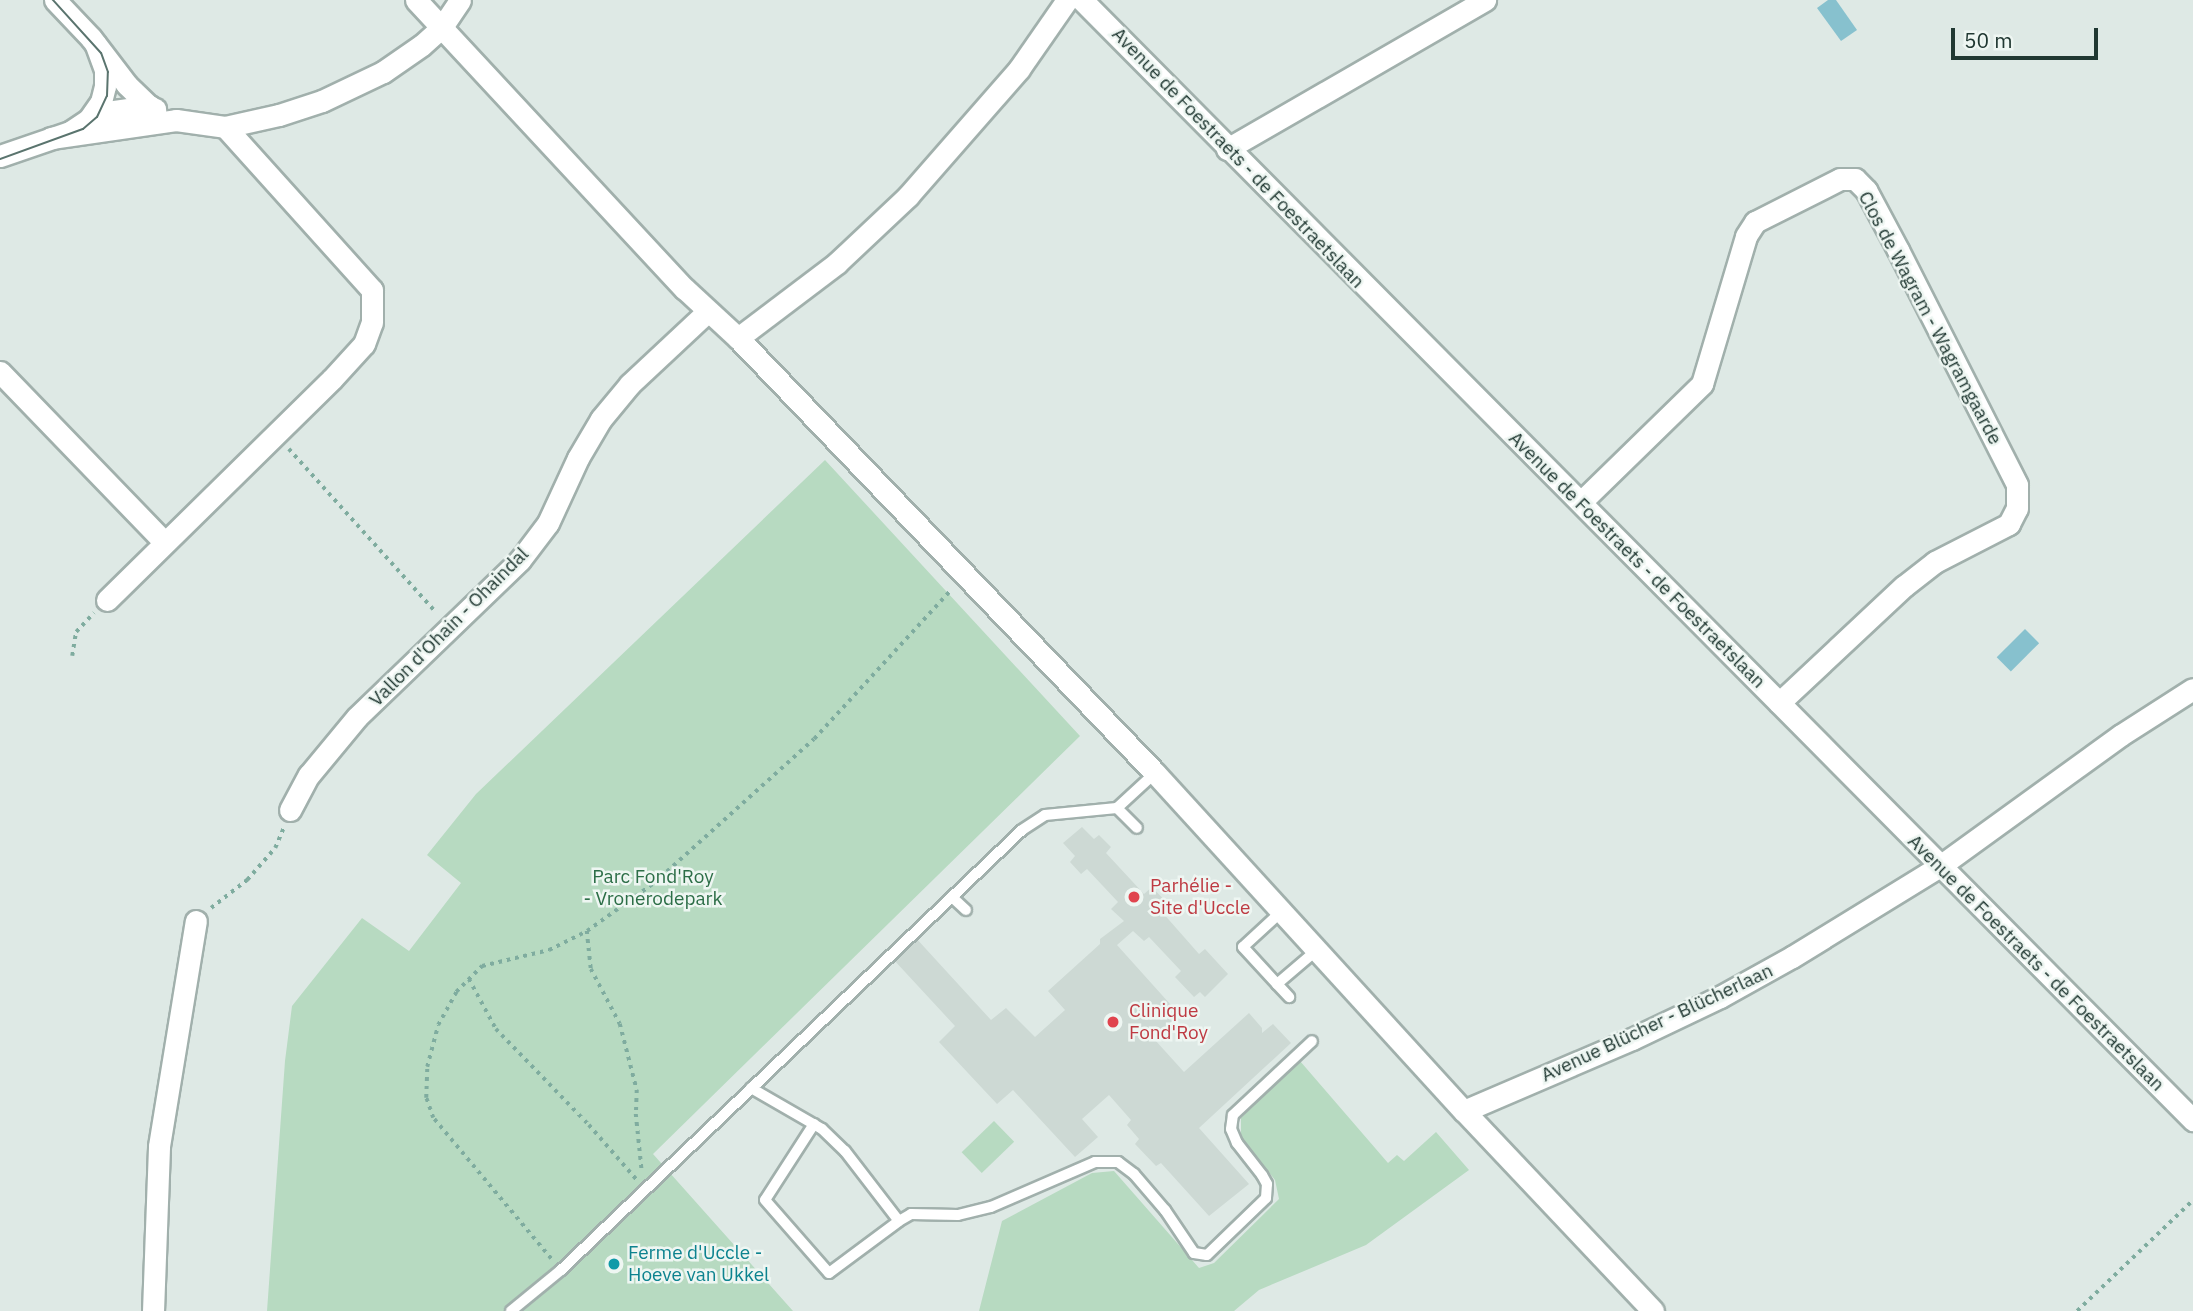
<!DOCTYPE html>
<meta charset="utf-8">
<style>
body{margin:0}
#map{position:relative;width:2193px;height:1311px;overflow:hidden;background:#dee9e5;font-family:"IBM Plex Sans",sans-serif}
div>[style]{position:absolute}
[style*='--x']{left:calc(var(--x)*1px);top:calc(var(--y)*1px);width:calc(var(--w)*1px);rotate:calc(var(--a)*1deg)}
.built>*{inset:0;background:#cdd9d4}
.green>*{inset:0;background:#b7dac1;transform-origin:0 0}
.water>*{inset:0;background:#87c1ce;transform-origin:0 0}
.path>*{height:3.5px;margin-top:-1.75px;transform-origin:0;background:repeating-linear-gradient(90deg,#7fac9f 0 3.5px,transparent 0 8.5px)}
.roads{filter:drop-shadow(2px 0 #a1b0ac) drop-shadow(-2px 0 #a1b0ac) drop-shadow(0 2px #a1b0ac) drop-shadow(0 -2px #a1b0ac)}
.lane>*{height:10px;margin:-5px;padding:0 5px;transform-origin:5px;border-radius:5px;background:#fff}
.street>*{height:21px;margin:-10.5px;padding:0 10.5px;transform-origin:10.5px;border-radius:10.5px;background:#fff}
.tram>*{height:2px;margin:-1px;padding:0 1px;transform-origin:1px;border-radius:1px;background:#5a746e}
.dots>*{width:19px;height:19px;translate:-50% -50%;box-sizing:border-box;border:4px solid #eef6f2;border-radius:50%}
span{translate:-50% -50%;white-space:nowrap;text-align:center;line-height:1.15;-webkit-text-stroke:5px #eef6f2;paint-order:stroke}
.street-label{font-size:19px;color:#203832}
.park-label{font-size:19px;color:#2c6e47}
.health-label{font-size:19px;color:#be3a42}
.left{translate:0 -50%;text-align:left}
.culture-label{font-size:19px;color:#0d838f}
.scale{position:absolute;left:1951px;top:28px;width:147px;height:32px;box-sizing:border-box;border:4px solid #203832;border-top:0;padding-left:9px;font-size:21px;line-height:24px;white-space:nowrap;color:#203832;-webkit-text-stroke:5px #eef6f2;paint-order:stroke}
</style>
<div id="map">
<div class="built">
<i style="clip-path:polygon(1082px 827px,1094px 839px,1099px 835px,1111px 847px,1106px 853px,1144px 894px,1152px 887px,1169px 905px,1162px 912px,1199px 954px,1205px 949px,1228px 974px,1205px 997px,1200px 992px,1194px 997px,1175px 977px,1181px 971px,1149px 937px,1144px 941px,1133px 931px,1117px 945px,1179px 1014px,1177px 1019px,1155px 1040px,1184px 1072px,1249px 1013px,1262px 1028px,1262px 1033px,1273px 1024px,1291px 1043px,1199px 1128px,1249px 1184px,1209px 1216px,1161px 1163px,1156px 1166px,1135px 1144px,1139px 1139px,1127px 1125px,1131px 1120px,1109px 1095px,1082px 1119px,1098px 1137px,1075px 1157px,1013px 1090px,997px 1104px,939px 1042px,955px 1026px,893px 959px,915px 937px,991px 1020px,1006px 1008px,1035px 1037px,1065px 1010px,1048px 991px,1100px 944px,1100px 939px,1124px 921px,1111px 909px,1118px 902px,1087px 869px,1081px 874px,1070px 862px,1075px 856px,1063px 843px)"></i>
</div>
<div class="green">
<i style="clip-path:polygon(825px 460px,1080px 736px,653px 1154px,793px 1311px,267px 1311px,285px 1061px,292px 1006px,362px 918px,409px 951px,461px 883px,427px 855px,476px 794px)"></i>
<i style="clip-path:polygon(1300px 1061px,1388px 1163px,1397px 1155px,1404px 1161px,1436px 1132px,1469px 1170px,1366px 1245px,1259px 1290px,1234px 1311px,979px 1311px,1002px 1221px,1092px 1173px,1114px 1171px,1199px 1268px,1214px 1263px,1279px 1199px,1275px 1180px,1241px 1138px,1241px 1118px)"></i>
<i style="left:994px;top:1121px;width:29px;height:45px;rotate:46deg"></i>
</div>
<div class="water">
<i style="clip-path:polygon(1828px 0,1836px 0,1857px 30px,1841px 41px,1817px 8px)"></i>
<i style="left:2025px;top:629px;width:20px;height:40px;rotate:45deg"></i>
</div>
<div class="path">
<i style="--x:289;--y:449;--w:219;--a:48"></i>
<i style="--x:72;--y:656;--w:24;--a:-81"></i>
<i style="--x:76;--y:632;--w:26;--a:-47"></i>
<i style="--x:211;--y:908;--w:46;--a:-37.9"></i>
<i style="--x:247;--y:880;--w:43;--a:-48.8"></i>
<i style="--x:275;--y:848;--w:23;--a:-67"></i>
<i style="--x:587;--y:931;--w:38;--a:84"></i>
<i style="--x:591;--y:969;--w:62;--a:62.2"></i>
<i style="--x:620;--y:1024;--w:68;--a:75.6"></i>
<i style="--x:637;--y:1090;--w:24;--a:92"></i>
<i style="--x:636;--y:1114;--w:58;--a:84.1"></i>
<i style="--x:469;--y:979;--w:57;--a:61.6"></i>
<i style="--x:496;--y:1029;--w:134;--a:45.9"></i>
<i style="--x:589;--y:1125;--w:73;--a:48.9"></i>
<i style="--x:551;--y:1259;--w:184;--a:-129.9"></i>
<i style="--x:433;--y:1118;--w:21;--a:-109"></i>
<i style="--x:426;--y:1098;--w:31;--a:-88"></i>
<i style="--x:427;--y:1067;--w:43;--a:-75.3"></i>
<i style="--x:438;--y:1025;--w:38;--a:-61"></i>
<i style="--x:456;--y:992;--w:37;--a:-45"></i>
<i style="--x:482;--y:966;--w:69;--a:-13.4"></i>
<i style="--x:549;--y:950;--w:42;--a:-26.6"></i>
<i style="--x:587;--y:931;--w:82;--a:-35.6"></i>
<i style="--x:654;--y:883;--w:215;--a:-42"></i>
<i style="--x:814;--y:739;--w:202;--a:-47.4"></i>
<i style="--x:2077;--y:1311;--w:161;--a:-43.7"></i>
</div>
<div class="roads">
<div class="lane">
<i style="--x:1117;--y:808;--w:28;--a:45"></i>
<i style="--x:952;--y:897;--w:19;--a:43"></i>
<i style="--x:1282;--y:911;--w:53;--a:137.3"></i>
<i style="--x:1243;--y:947;--w:50;--a:47.4"></i>
<i style="--x:1277;--y:984;--w:52;--a:-40.4"></i>
<i style="--x:1277;--y:984;--w:18;--a:47"></i>
<i style="--x:751;--y:1088;--w:82;--a:30"></i>
<i style="--x:822;--y:1129;--w:32;--a:44"></i>
<i style="--x:845;--y:1151;--w:88;--a:52.4"></i>
<i style="--x:899;--y:1221;--w:14;--a:-30"></i>
<i style="--x:911;--y:1214;--w:47;--a:1.2"></i>
<i style="--x:958;--y:1215;--w:34;--a:-14"></i>
<i style="--x:991;--y:1207;--w:113;--a:-23.4"></i>
<i style="--x:1095;--y:1162;--w:23;--a:0"></i>
<i style="--x:1118;--y:1162;--w:20;--a:37"></i>
<i style="--x:1134;--y:1174;--w:48;--a:49.3"></i>
<i style="--x:1165;--y:1210;--w:52;--a:56"></i>
<i style="--x:1194;--y:1253;--w:13;--a:9"></i>
<i style="--x:1207;--y:1255;--w:82;--a:-44"></i>
<i style="--x:1266;--y:1198;--w:14;--a:-86"></i>
<i style="--x:1267;--y:1184;--w:10;--a:-119"></i>
<i style="--x:1262;--y:1175;--w:41;--a:-128"></i>
<i style="--x:1237;--y:1143;--w:15;--a:-113"></i>
<i style="--x:1231;--y:1129;--w:14;--a:-82"></i>
<i style="--x:1233;--y:1115;--w:108;--a:-43.1"></i>
<i style="--x:814;--y:1124;--w:90;--a:122.8"></i>
<i style="--x:765;--y:1200;--w:97;--a:48.8"></i>
<i style="--x:829;--y:1273;--w:87;--a:-36.6"></i>
<i style="--x:511;--y:1311;--w:65;--a:-39.4"></i>
<i style="--x:561;--y:1270;--w:637;--a:-43.66"></i>
<i style="--x:1022;--y:830;--w:27;--a:-33"></i>
<i style="--x:1045;--y:815;--w:72;--a:-5.6"></i>
<i style="--x:1117;--y:808;--w:52;--a:-42.6"></i>
</div>
<div class="street">
<i style="--x:55;--y:0;--w:52;--a:46.5"></i>
<i style="--x:91;--y:38;--w:59;--a:52.5"></i>
<i style="--x:127;--y:85;--w:30;--a:44"></i>
<i style="--x:416;--y:0;--w:395;--a:47.1"></i>
<i style="--x:685;--y:289;--w:72;--a:42.8"></i>
<i style="--x:738;--y:338;--w:603;--a:46.21"></i>
<i style="--x:1155;--y:773;--w:458;--a:47.6"></i>
<i style="--x:1464;--y:1111;--w:275;--a:46.6"></i>
<i style="--x:1082;--y:0;--w:1578;--a:45.23"></i>
<i style="--x:93;--y:114;--w:57;--a:-8.1"></i>
<i style="--x:149;--y:106;--w:7;--a:27"></i>
<i style="--x:51;--y:138;--w:126;--a:-8.2"></i>
<i style="--x:176;--y:120;--w:49;--a:8.1"></i>
<i style="--x:225;--y:127;--w:55;--a:-12.5"></i>
<i style="--x:279;--y:115;--w:45;--a:-18"></i>
<i style="--x:322;--y:101;--w:68;--a:-25.4"></i>
<i style="--x:383;--y:72;--w:47;--a:-34.7"></i>
<i style="--x:422;--y:45;--w:27;--a:-42"></i>
<i style="--x:442;--y:27;--w:32;--a:-56"></i>
<i style="--x:1227;--y:149;--w:298;--a:-30"></i>
<i style="--x:0;--y:156;--w:74;--a:-18.9"></i>
<i style="--x:70;--y:132;--w:23;--a:-34"></i>
<i style="--x:89;--y:119;--w:21;--a:-55"></i>
<i style="--x:101;--y:102;--w:16;--a:-76"></i>
<i style="--x:105;--y:86;--w:16;--a:-90"></i>
<i style="--x:105;--y:70;--w:27;--a:-110"></i>
<i style="--x:738;--y:338;--w:124;--a:-37.1"></i>
<i style="--x:837;--y:263;--w:98;--a:-43.3"></i>
<i style="--x:908;--y:196;--w:169;--a:-48.8"></i>
<i style="--x:1019;--y:69;--w:84;--a:-55.2"></i>
<i style="--x:0;--y:372;--w:236;--a:46"></i>
<i style="--x:1582;--y:501;--w:168;--a:-44.3"></i>
<i style="--x:1702;--y:384;--w:154;--a:-73.4"></i>
<i style="--x:1746;--y:236;--w:17;--a:-57"></i>
<i style="--x:1755;--y:222;--w:95;--a:-26.8"></i>
<i style="--x:1840;--y:179;--w:15;--a:0"></i>
<i style="--x:1855;--y:179;--w:16;--a:45"></i>
<i style="--x:1866;--y:190;--w:68;--a:61.9"></i>
<i style="--x:1898;--y:250;--w:263;--a:63.1"></i>
<i style="--x:2017;--y:485;--w:23;--a:90"></i>
<i style="--x:2017;--y:508;--w:18;--a:117"></i>
<i style="--x:2009;--y:524;--w:83;--a:152.8"></i>
<i style="--x:1935;--y:562;--w:39;--a:142"></i>
<i style="--x:1904;--y:586;--w:171;--a:136.9"></i>
<i style="--x:107;--y:600;--w:315;--a:-44.5"></i>
<i style="--x:332;--y:379;--w:47;--a:-47.6"></i>
<i style="--x:364;--y:344;--w:23;--a:-70"></i>
<i style="--x:372;--y:322;--w:32;--a:-90"></i>
<i style="--x:372;--y:290;--w:219;--a:-132"></i>
<i style="--x:290;--y:810;--w:40;--a:-62"></i>
<i style="--x:309;--y:775;--w:75;--a:-50.4"></i>
<i style="--x:357;--y:717;--w:226;--a:-43.9"></i>
<i style="--x:520;--y:560;--w:46;--a:-52.9"></i>
<i style="--x:548;--y:523;--w:72;--a:-65.2"></i>
<i style="--x:578;--y:458;--w:45;--a:-59.5"></i>
<i style="--x:601;--y:419;--w:45;--a:-50.4"></i>
<i style="--x:630;--y:384;--w:105;--a:-43.1"></i>
<i style="--x:1464;--y:1111;--w:183;--a:-23.2"></i>
<i style="--x:1632;--y:1039;--w:98;--a:-25.5"></i>
<i style="--x:1720;--y:997;--w:82;--a:-29.1"></i>
<i style="--x:1792;--y:957;--w:174;--a:-31.6"></i>
<i style="--x:1940;--y:866;--w:223;--a:-35.9"></i>
<i style="--x:2121;--y:735;--w:85;--a:-32.6"></i>
<i style="--x:153;--y:1311;--w:165;--a:-87.9"></i>
<i style="--x:159;--y:1146;--w:228;--a:-80.7"></i>
</div>
</div>
<div class="tram">
<i style="--x:0;--y:159;--w:88;--a:-19.9"></i>
<i style="--x:83;--y:129;--w:18;--a:-41"></i>
<i style="--x:97;--y:117;--w:23;--a:-65"></i>
<i style="--x:107;--y:96;--w:24;--a:-88"></i>
<i style="--x:108;--y:72;--w:20;--a:-110"></i>
<i style="--x:101;--y:53;--w:72;--a:-132.2"></i>
</div>
<div class="dots">
<i style="left:1134px;top:897px;background:#e0444e"></i>
<i style="left:1113px;top:1022px;background:#e0444e"></i>
<i style="left:614px;top:1264px;background:#0f9aa8"></i>
</div>
<div class="street-label">
<span style="left:1238px;top:158px;rotate:46deg">Avenue de Foestraets - de Foestraetslaan</span>
<span style="left:1930px;top:318px;rotate:62deg">Clos de Wagram - Wagramgaarde</span>
<span style="left:1637px;top:560px;rotate:45deg">Avenue de Foestraets - de Foestraetslaan</span>
<span style="left:449px;top:627px;rotate:-45deg">Vallon d'Ohain - Ohaindal</span>
<span style="left:2036px;top:963px;rotate:45deg">Avenue de Foestraets - de Foestraetslaan</span>
<span style="left:1657px;top:1023px;rotate:-25deg">Avenue Blücher - Blücherlaan</span>
</div>
<div class="park-label">
<span style="left:653px;top:888px">Parc Fond'Roy<br>- Vronerodepark</span>
</div>
<div class="health-label">
<span class="left" style="left:1150px;top:897px">Parhélie -<br>Site d'Uccle</span>
<span class="left" style="left:1129px;top:1022px">Clinique<br>Fond'Roy</span>
</div>
<div class="culture-label">
<span class="left" style="left:628px;top:1264px">Ferme d'Uccle -<br>Hoeve van Ukkel</span>
</div>
<div class="scale">50 m</div>
</div>
